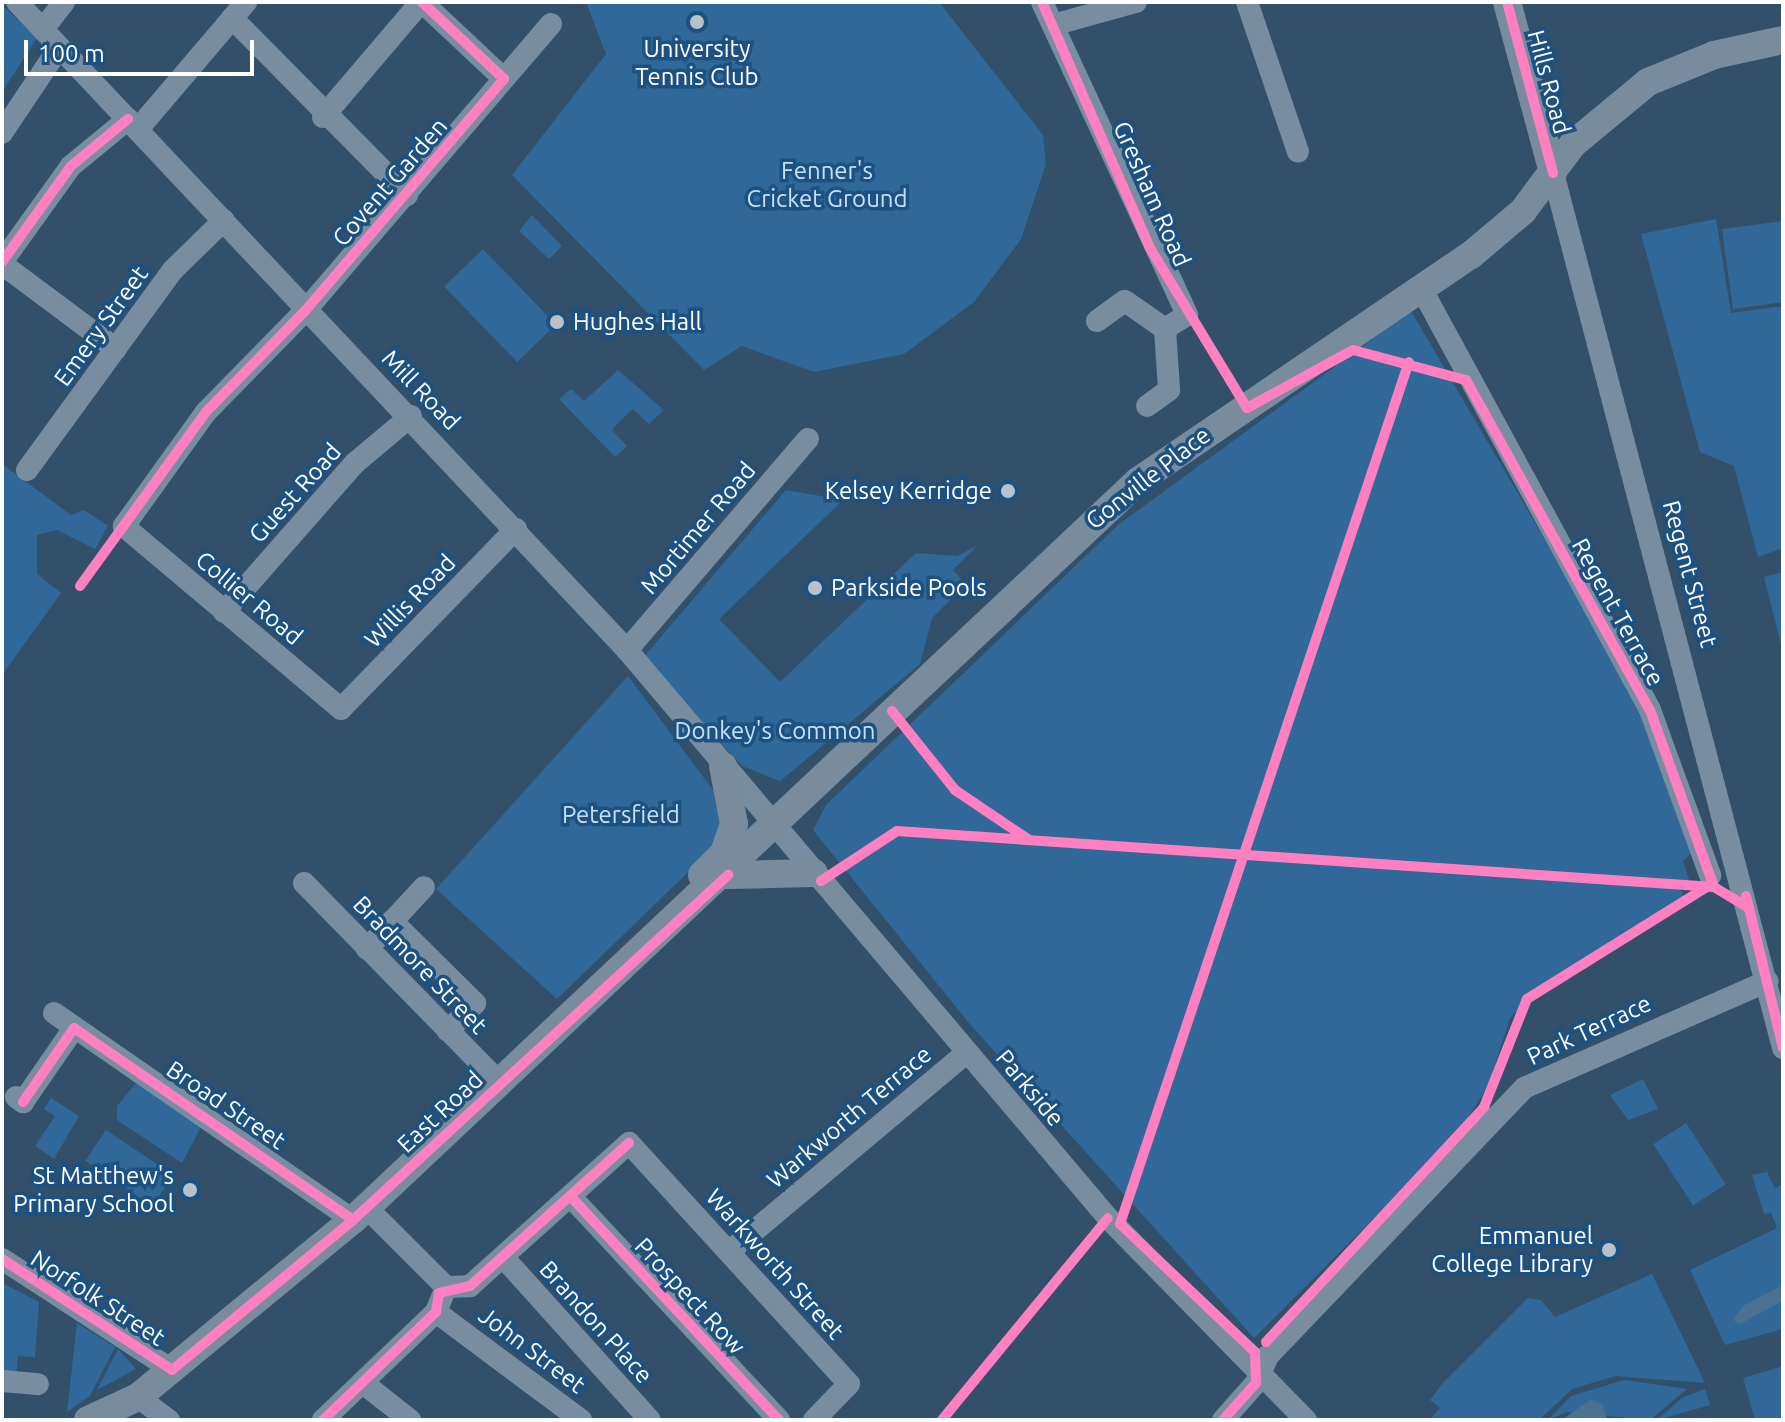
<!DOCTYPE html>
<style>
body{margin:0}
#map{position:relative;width:1785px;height:1422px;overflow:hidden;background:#33506b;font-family:Ubuntu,sans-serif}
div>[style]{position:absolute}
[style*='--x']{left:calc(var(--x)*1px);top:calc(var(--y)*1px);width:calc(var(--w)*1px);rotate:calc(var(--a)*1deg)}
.green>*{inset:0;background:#306899;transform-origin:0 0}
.water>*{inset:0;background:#4a7092}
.minor>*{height:22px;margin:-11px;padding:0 11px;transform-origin:11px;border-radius:11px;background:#798da1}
.major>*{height:28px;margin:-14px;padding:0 14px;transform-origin:14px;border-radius:14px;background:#788c9e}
.cycleway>*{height:10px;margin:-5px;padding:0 5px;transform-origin:5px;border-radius:5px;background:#ff80c0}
.dots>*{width:22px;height:22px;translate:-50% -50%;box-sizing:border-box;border:4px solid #1c5182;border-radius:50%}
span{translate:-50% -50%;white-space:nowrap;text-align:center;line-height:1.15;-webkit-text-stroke:7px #1c5182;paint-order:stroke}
.poi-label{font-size:24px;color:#fff}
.left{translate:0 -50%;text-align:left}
.right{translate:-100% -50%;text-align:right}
.street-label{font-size:24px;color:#fff}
.park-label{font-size:24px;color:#c6e1f7}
.frame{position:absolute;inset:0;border:4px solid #fff;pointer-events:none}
.scale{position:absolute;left:24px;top:40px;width:230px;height:36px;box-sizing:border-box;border:4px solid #fff;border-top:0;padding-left:10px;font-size:24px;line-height:28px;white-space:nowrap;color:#fff;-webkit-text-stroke:6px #1c5182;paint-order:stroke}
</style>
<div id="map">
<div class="green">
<i style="clip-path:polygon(586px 2px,939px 2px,1043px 135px,1046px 164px,1021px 239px,974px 302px,904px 354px,814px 372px,742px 346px,704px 370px,512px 175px,606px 54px)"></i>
<i style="clip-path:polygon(2px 5px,37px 38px,2px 92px)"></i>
<i style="clip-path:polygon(532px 215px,562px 246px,549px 259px,519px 231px)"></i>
<i style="clip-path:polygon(1716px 219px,1731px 313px,1783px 306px,1783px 548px,1758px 557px,1734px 466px,1700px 452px,1641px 234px)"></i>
<i style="clip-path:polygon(1783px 221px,1783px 302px,1733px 309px,1722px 229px)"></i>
<i style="left:483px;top:249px;width:105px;height:54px;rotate:46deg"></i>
<i style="clip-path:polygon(1411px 311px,1631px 687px,1691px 853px,1683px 861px,1689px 880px,1679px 883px,1684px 899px,1543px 985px,1510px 1018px,1488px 1087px,1455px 1137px,1254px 1338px,969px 1023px,813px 830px,826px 805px,1118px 525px)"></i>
<i style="clip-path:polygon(618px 370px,664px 410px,649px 424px,633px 409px,620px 421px,612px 430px,627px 446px,615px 457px,559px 399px,571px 389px,584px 401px)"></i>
<i style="clip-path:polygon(2px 464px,71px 515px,84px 510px,108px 526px,95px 549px,57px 530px,37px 535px,37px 574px,61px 593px,2px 675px)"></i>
<i style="clip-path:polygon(786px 490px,843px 500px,719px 619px,780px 682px,916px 553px,957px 556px,977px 546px,953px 570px,966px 584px,932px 618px,920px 664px,780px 781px,742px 766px,643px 658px)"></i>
<i style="clip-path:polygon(1783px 572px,1783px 652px,1764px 577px)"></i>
<i style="clip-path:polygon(628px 676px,713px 790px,720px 823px,713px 848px,557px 999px,436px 889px)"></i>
<i style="clip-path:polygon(1643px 1079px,1658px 1109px,1628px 1120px,1610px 1095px)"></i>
<i style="clip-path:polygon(137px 1082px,202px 1125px,182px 1163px,117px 1120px,117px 1106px)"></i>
<i style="clip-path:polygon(51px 1098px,79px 1116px,54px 1159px,35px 1146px,55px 1116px,44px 1109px)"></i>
<i style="left:1686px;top:1123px;width:73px;height:39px;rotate:57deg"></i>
<i style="left:106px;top:1130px;width:81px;height:37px;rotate:34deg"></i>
<i style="clip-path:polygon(1767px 1172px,1775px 1188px,1783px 1184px,1783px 1329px,1725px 1345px,1690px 1270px,1777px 1228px,1771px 1213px,1764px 1214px,1752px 1175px)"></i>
<i style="clip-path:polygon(1652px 1274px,1705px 1383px,1616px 1376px,1572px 1389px,1539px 1420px,1429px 1420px,1440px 1408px,1430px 1400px,1442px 1384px,1528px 1298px,1541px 1300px,1555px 1317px)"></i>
<i style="clip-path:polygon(2px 1283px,39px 1302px,35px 1357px,18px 1356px,16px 1377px,2px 1375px)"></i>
<i style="clip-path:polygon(77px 1323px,115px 1347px,90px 1396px,67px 1412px)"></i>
<i style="clip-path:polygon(118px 1349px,136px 1369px,97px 1390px)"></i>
<i style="clip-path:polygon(1783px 1366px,1783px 1420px,1755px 1420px,1743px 1378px)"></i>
<i style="clip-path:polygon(1624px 1380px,1687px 1389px,1650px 1420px,1567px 1412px,1548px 1420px,1571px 1396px)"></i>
<i style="clip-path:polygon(1705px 1389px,1710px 1405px,1657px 1420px,1682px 1398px)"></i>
</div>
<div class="water">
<i style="clip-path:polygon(1783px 1285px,1783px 1301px,1740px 1324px,1733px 1320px,1743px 1306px)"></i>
<i style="clip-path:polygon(1591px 1399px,1603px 1405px,1607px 1420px,1562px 1420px)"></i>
</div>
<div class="minor">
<i style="--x:17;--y:2;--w:890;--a:46.73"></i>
<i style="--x:627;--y:650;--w:744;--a:49.74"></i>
<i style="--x:1108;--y:1218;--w:283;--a:45.6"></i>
<i style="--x:422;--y:2;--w:112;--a:43.2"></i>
<i style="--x:1042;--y:2;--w:345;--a:65.1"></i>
<i style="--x:1187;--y:315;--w:26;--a:148"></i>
<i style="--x:1247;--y:2;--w:158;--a:71.2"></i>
<i style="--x:232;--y:18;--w:249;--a:45.3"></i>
<i style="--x:1053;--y:25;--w:86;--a:-15.5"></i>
<i style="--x:43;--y:29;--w:34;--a:-52"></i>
<i style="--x:323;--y:117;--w:151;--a:-49.6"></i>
<i style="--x:138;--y:129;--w:167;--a:-49.6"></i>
<i style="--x:2;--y:133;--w:102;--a:-56.2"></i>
<i style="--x:1553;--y:173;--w:905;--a:75.27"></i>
<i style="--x:2;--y:262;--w:118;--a:-54.3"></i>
<i style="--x:71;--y:166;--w:74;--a:-39.5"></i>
<i style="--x:2;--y:264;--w:142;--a:36.7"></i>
<i style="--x:1421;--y:288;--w:480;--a:61.5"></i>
<i style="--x:1650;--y:710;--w:176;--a:70"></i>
<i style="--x:1097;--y:321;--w:34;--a:-36"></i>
<i style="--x:1125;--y:301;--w:49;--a:35"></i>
<i style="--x:1165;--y:329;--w:61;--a:86.2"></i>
<i style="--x:1169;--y:390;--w:27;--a:144"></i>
<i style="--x:27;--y:470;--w:248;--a:-53.9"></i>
<i style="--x:173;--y:270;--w:71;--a:-44.4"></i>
<i style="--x:516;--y:529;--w:251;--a:134.2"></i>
<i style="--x:341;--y:709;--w:284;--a:-139.9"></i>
<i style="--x:124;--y:526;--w:140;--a:-54.3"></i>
<i style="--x:206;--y:412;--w:141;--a:-45.6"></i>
<i style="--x:305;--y:311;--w:378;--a:-49.4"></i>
<i style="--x:224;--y:612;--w:198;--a:-48.7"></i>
<i style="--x:355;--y:463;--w:73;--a:-40"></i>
<i style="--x:627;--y:650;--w:278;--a:-49.4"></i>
<i style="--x:304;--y:883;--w:280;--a:45.6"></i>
<i style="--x:392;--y:921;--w:117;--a:44.7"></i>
<i style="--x:475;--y:1003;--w:39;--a:134"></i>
<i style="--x:367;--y:949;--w:84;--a:-47.4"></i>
<i style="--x:54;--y:1013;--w:364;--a:34.7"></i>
<i style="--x:16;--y:1097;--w:9;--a:36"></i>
<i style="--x:23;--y:1102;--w:90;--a:-55.4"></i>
<i style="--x:572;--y:1198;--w:304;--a:47"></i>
<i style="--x:366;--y:1207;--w:113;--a:45"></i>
<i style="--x:729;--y:1252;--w:309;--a:-40"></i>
<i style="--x:504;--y:1258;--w:218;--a:48"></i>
<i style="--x:2;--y:1259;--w:203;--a:33.1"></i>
<i style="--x:446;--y:1287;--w:24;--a:-2"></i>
<i style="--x:470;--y:1286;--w:214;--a:-42"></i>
<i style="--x:629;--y:1143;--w:326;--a:47.6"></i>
<i style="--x:849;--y:1384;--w:50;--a:134.2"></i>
<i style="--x:436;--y:1312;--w:181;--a:36.7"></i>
<i style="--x:2;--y:1381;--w:36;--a:5"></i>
<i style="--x:363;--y:1383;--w:60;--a:38.2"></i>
<i style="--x:138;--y:1397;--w:39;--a:37"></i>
<i style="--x:323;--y:1420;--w:156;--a:-43.7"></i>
<i style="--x:436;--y:1312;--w:27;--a:-68"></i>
<i style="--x:1223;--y:1420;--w:50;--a:-48.3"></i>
<i style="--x:1256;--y:1383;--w:30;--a:-66"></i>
<i style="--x:1268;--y:1356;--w:371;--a:-46.3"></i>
<i style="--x:1524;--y:1088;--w:266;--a:-23.7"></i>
</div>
<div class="major">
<i style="--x:1507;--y:2;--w:177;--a:74.9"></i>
<i style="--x:702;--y:875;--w:31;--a:-45"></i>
<i style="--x:724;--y:853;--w:31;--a:-71"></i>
<i style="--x:734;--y:824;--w:59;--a:-100.7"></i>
<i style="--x:728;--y:875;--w:86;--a:-1.3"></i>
<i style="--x:88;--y:1420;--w:55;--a:-24.7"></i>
<i style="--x:138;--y:1397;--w:278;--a:-39.5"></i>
<i style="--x:353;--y:1220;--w:1078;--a:-43.27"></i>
<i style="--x:1138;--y:481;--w:402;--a:-34.2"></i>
<i style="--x:1471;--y:255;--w:68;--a:-40.2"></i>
<i style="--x:1523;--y:211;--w:84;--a:-53.3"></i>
<i style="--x:1573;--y:144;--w:97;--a:-39.6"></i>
<i style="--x:1648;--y:82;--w:71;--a:-22.2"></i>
<i style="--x:1714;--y:55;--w:71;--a:-12.3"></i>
</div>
<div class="cycleway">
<i style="--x:1042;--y:2;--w:269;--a:66.3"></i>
<i style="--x:1150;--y:248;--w:187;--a:58.8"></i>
<i style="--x:1247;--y:408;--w:121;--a:-28.7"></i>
<i style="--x:1353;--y:350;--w:117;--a:14.9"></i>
<i style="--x:1466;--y:380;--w:378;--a:60.9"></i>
<i style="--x:1650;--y:710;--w:188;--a:70.1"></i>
<i style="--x:1507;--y:2;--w:177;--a:74.9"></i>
<i style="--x:2;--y:262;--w:118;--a:-54.3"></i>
<i style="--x:71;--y:166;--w:74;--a:-39.5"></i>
<i style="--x:80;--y:586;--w:215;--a:-54.1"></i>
<i style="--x:206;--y:412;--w:141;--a:-45.6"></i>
<i style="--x:305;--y:311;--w:306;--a:-49.4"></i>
<i style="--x:504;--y:79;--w:112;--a:-136.8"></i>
<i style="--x:892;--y:711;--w:101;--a:51.4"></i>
<i style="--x:955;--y:790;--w:89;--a:34"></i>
<i style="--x:821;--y:881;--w:91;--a:-33.3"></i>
<i style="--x:897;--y:831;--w:819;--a:3.92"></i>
<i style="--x:1714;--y:887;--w:41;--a:31"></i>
<i style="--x:1746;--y:896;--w:156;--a:76.3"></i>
<i style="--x:23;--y:1102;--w:90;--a:-55.4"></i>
<i style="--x:74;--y:1028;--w:339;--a:34.5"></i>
<i style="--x:572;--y:1198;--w:304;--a:47"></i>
<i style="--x:2;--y:1259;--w:203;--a:33.1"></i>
<i style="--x:172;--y:1370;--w:235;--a:-39.6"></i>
<i style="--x:353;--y:1220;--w:510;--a:-42.61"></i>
<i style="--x:1266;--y:1342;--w:321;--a:-47.1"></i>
<i style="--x:1484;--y:1107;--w:116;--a:-68.3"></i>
<i style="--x:1527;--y:999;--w:216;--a:-31.9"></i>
<i style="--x:323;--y:1420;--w:156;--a:-43.7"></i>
<i style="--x:436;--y:1312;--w:19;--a:-81"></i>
<i style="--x:439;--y:1293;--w:32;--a:-13"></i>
<i style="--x:470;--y:1286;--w:214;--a:-42"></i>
<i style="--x:942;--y:1420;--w:261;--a:-50.6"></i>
<i style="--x:1223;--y:1420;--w:50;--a:-48.3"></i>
<i style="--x:1256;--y:1383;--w:31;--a:-92"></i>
<i style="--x:1255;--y:1352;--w:186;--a:-136.5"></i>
<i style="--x:1120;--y:1224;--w:909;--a:-71.47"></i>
</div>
<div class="dots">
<i style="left:697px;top:22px;background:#b8c2cb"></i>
<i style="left:557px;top:322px;background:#b8c2cb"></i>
<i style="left:1008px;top:491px;background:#b8c2cb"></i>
<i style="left:815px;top:588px;background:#b8c2cb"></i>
<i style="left:190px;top:1190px;background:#b8c2cb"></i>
<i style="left:1609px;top:1250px;background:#b8c2cb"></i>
</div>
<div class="poi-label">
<span style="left:697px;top:63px">University<br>Tennis Club</span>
<span class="left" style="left:573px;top:322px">Hughes Hall</span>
<span class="right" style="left:992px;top:491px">Kelsey Kerridge</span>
<span class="left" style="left:831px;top:588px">Parkside Pools</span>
<span class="right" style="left:174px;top:1190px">St Matthew's<br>Primary School</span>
<span class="right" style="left:1593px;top:1250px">Emmanuel<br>College Library</span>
</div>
<div class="street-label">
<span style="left:1549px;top:82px;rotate:75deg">Hills Road</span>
<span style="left:390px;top:182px;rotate:-49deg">Covent Garden</span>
<span style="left:1152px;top:194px;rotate:66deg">Gresham Road</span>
<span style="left:101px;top:326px;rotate:-54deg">Emery Street</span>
<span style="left:421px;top:390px;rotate:46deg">Mill Road</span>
<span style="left:1148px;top:478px;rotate:-38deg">Gonville Place</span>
<span style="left:295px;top:493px;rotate:-48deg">Guest Road</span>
<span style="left:698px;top:528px;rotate:-50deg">Mortimer Road</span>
<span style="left:1690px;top:574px;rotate:75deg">Regent Street</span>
<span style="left:249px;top:598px;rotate:40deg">Collier Road</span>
<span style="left:410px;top:601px;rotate:-46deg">Willis Road</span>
<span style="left:1618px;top:612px;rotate:61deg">Regent Terrace</span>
<span style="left:420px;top:965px;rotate:46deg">Bradmore Street</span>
<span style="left:1589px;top:1030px;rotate:-25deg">Park Terrace</span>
<span style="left:1030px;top:1088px;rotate:50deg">Parkside</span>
<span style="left:226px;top:1105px;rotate:34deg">Broad Street</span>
<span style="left:440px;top:1112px;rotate:-43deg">East Road</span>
<span style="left:849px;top:1117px;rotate:-40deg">Warkworth Terrace</span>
<span style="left:775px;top:1264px;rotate:48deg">Warkworth Street</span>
<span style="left:690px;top:1296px;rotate:47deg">Prospect Row</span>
<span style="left:98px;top:1298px;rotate:33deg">Norfolk Street</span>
<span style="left:596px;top:1322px;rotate:48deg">Brandon Place</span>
<span style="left:532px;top:1350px;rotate:37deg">John Street</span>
</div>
<div class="park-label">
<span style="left:827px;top:185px">Fenner's<br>Cricket Ground</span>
<span style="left:775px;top:731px">Donkey's Common</span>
<span style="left:621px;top:815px">Petersfield</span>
</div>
<div class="frame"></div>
<div class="scale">100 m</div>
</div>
